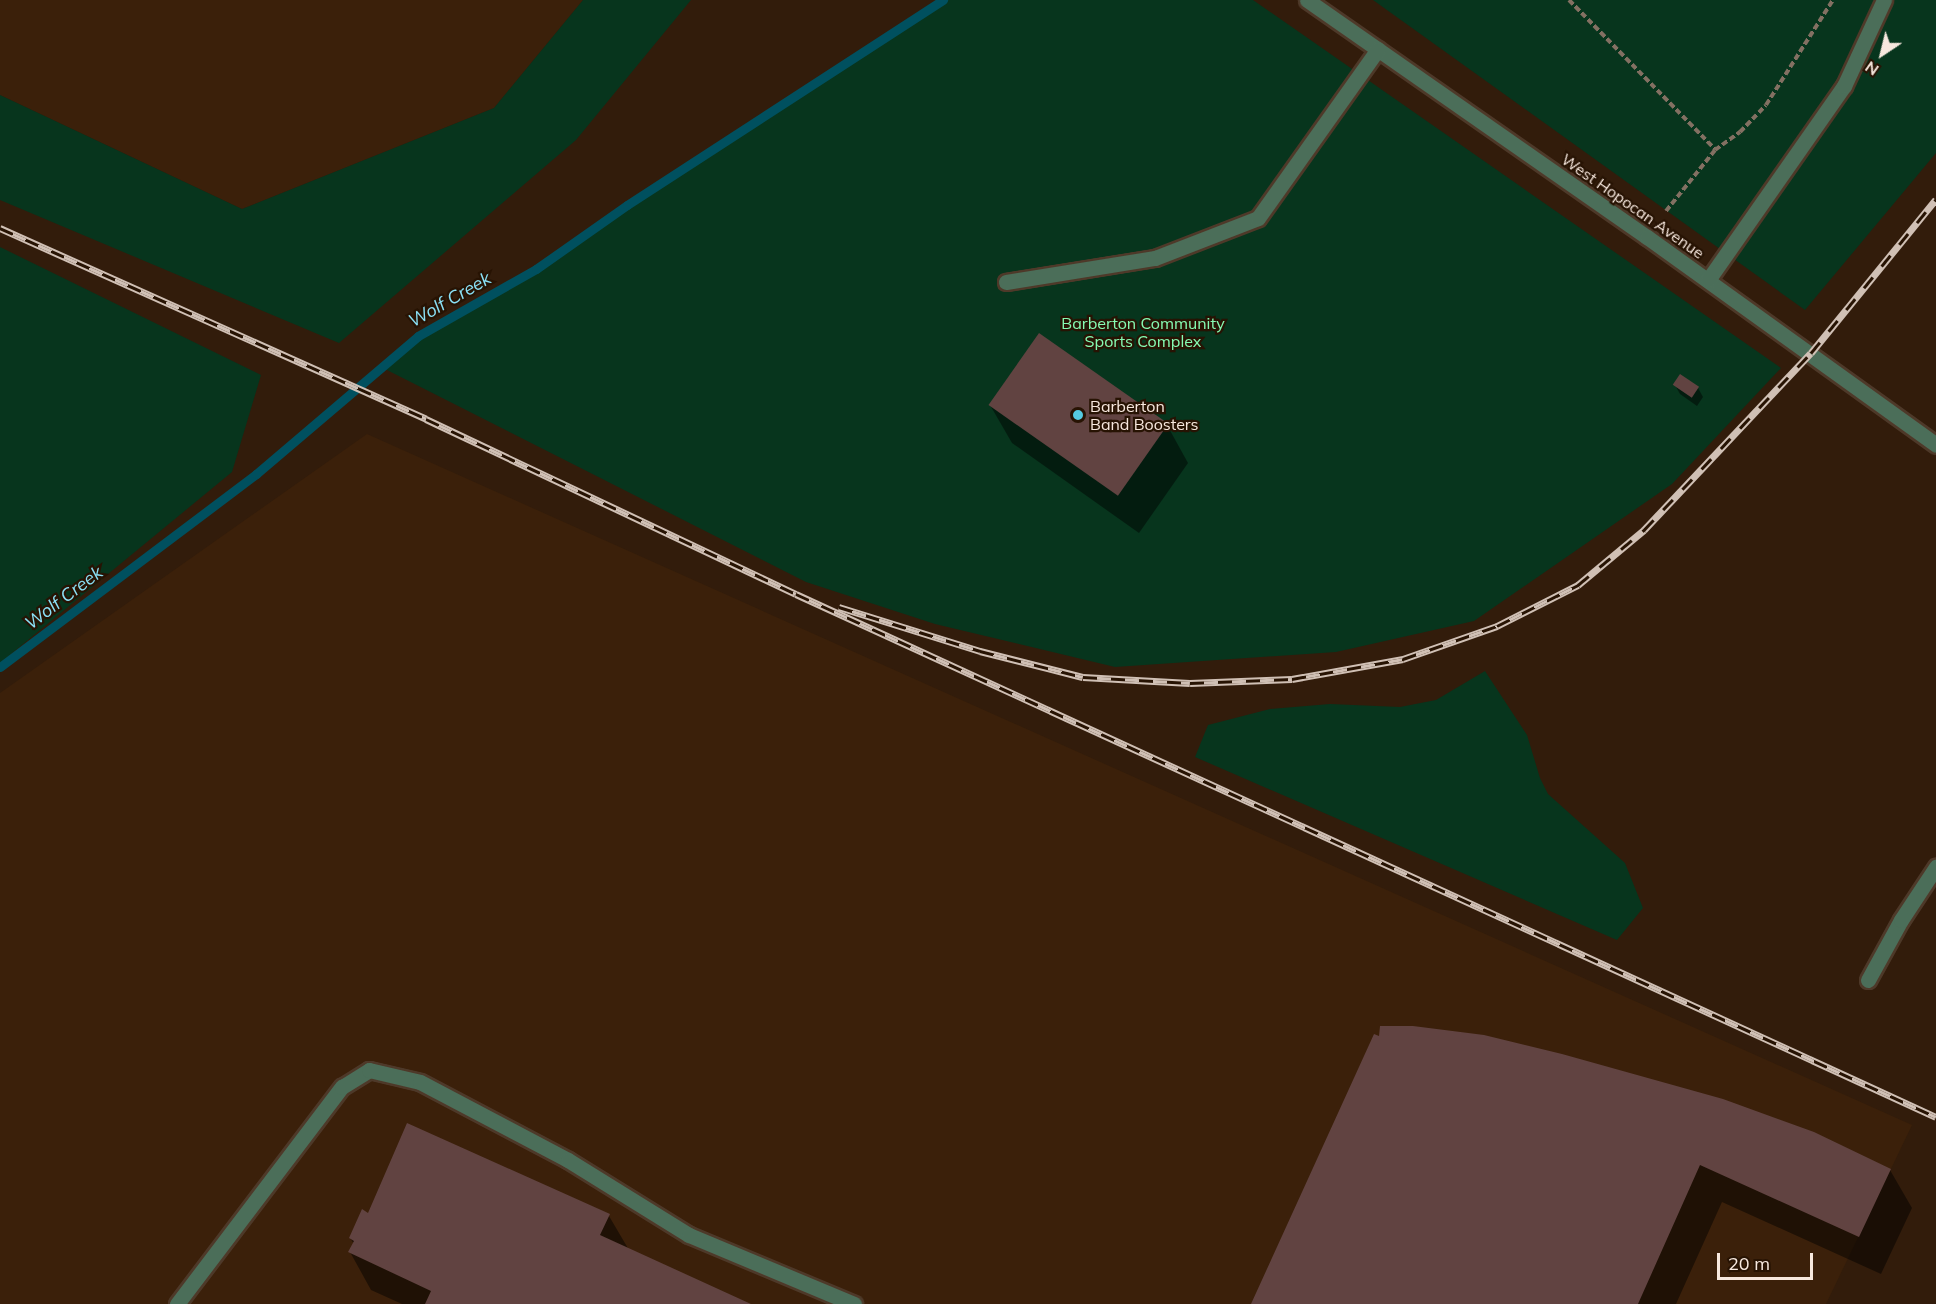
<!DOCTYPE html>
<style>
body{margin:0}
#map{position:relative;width:1936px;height:1304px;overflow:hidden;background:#321c0b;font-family:Mulish,sans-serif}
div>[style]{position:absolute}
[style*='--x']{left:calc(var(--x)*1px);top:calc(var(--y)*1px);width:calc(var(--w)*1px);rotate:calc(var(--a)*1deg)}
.built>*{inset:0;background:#3b200a}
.green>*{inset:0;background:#07351d}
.shadow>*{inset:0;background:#0007}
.stream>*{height:9px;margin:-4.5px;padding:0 4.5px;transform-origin:4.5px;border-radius:4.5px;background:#00505f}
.building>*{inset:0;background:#614341;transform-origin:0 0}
.path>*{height:4px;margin-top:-2px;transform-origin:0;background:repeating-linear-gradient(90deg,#837062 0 6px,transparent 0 9px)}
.roads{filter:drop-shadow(2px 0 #4e3929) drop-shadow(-2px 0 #4e3929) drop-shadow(0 2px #4e3929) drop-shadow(0 -2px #4e3929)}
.minor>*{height:15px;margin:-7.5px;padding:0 7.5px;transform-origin:7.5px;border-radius:7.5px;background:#4b6e59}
.rail>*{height:7px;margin-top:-3.5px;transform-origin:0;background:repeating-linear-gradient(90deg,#271303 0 14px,#d0c0b5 0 28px);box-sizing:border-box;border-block:2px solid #d0c0b5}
.dots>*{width:16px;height:16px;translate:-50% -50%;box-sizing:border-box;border:3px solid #271303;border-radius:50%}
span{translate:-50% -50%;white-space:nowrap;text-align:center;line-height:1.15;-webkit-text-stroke:4.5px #271303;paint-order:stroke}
.street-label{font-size:16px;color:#f7e8de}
.park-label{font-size:16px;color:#86fbb3}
.poi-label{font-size:16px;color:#f7e8de}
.left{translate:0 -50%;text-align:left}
.water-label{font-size:18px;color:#8be1f6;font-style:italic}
.north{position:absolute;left:1852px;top:24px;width:60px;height:60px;-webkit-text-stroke:4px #271303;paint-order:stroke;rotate:215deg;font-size:16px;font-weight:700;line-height:24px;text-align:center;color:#f7e8de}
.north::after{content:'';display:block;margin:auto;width:21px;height:27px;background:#f7e8de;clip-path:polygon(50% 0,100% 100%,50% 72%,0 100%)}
.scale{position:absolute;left:1717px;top:1253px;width:96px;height:27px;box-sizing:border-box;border:3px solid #f7e8de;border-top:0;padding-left:8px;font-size:18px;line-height:21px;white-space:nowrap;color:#f7e8de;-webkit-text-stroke:4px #271303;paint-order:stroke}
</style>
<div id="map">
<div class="built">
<i style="clip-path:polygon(0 0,583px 0,494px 108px,242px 209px,0 95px)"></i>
<i style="clip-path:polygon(367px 434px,1912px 1125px,1826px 1304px,0 1304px,0 693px)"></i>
</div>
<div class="green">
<i style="clip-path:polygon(583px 0,691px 0,576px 140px,339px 343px,0 200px,0 95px,242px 209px,494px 108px)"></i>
<i style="clip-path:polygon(943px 0,1253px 0,1781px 368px,1672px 484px,1474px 621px,1336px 652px,1115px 667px,935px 624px,806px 582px,381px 367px,418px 336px,536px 269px,627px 205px)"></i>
<i style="clip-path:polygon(1373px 0,1936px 0,1936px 153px,1805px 310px)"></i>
<i style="clip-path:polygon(0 247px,261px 375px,232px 472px,0 663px)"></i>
<i style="clip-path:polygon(1485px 671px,1527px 735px,1540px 778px,1548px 794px,1625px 863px,1643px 908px,1617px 940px,1195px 757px,1208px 725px,1270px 709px,1330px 704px,1400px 707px,1436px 700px)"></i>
</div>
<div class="shadow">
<i style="clip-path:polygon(1675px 385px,1698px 388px,1703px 397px,1697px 406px,1680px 394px)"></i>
<i style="clip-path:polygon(990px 405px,1167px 425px,1188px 463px,1139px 533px,1012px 443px)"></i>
<i style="clip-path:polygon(1374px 1036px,1890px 1170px,1912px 1208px,1881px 1274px,1722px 1202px,1676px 1304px,1252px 1304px)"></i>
<i style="clip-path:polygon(368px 1215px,609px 1216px,629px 1250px,747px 1304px,402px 1304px,371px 1290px,350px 1252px,354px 1244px,350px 1238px)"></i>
</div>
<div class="stream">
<i style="--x:0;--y:667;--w:321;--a:-37"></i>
<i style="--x:256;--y:474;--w:213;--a:-40.4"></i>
<i style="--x:418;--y:336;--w:136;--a:-29.6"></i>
<i style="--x:536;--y:269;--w:111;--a:-35.1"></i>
<i style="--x:627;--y:205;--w:377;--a:-33"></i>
</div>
<div class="building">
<i style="left:1039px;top:333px;width:158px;height:88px;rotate:35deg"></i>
<i style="left:1680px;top:374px;width:23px;height:13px;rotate:34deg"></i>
<i style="clip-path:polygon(1380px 1026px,1413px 1026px,1484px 1035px,1562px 1054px,1723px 1099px,1814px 1132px,1891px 1169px,1859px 1237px,1700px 1165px,1638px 1304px,1251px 1304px,1374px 1034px,1379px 1036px)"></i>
<i style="clip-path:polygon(407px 1123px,610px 1214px,600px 1235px,751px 1304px,425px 1304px,431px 1291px,348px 1252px,354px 1241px,349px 1238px,362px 1209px,368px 1213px)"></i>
</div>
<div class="path">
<i style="--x:1569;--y:0;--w:209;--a:45.6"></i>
<i style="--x:1666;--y:211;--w:78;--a:-51.2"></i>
<i style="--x:1715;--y:150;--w:31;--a:-36"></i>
<i style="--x:1740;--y:132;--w:37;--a:-46"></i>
<i style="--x:1766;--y:105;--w:125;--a:-57.5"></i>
</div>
<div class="roads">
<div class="minor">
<i style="--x:1307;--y:0;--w:414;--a:34.9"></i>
<i style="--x:1647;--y:237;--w:356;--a:35.7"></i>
<i style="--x:1708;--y:280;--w:237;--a:-55"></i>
<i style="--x:1844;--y:86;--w:95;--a:-65.1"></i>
<i style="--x:1006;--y:282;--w:151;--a:-9.2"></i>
<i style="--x:1155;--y:258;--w:110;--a:-21.2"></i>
<i style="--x:1258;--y:218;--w:207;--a:-54.6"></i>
<i style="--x:1868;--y:980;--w:68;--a:-61.2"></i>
<i style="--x:1901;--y:920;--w:64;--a:-56.6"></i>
<i style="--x:177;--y:1304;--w:273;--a:-52.8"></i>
<i style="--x:342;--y:1087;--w:32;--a:-32"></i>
<i style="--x:369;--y:1070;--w:52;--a:13.2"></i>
<i style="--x:420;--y:1082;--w:167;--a:27.8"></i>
<i style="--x:568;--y:1160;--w:142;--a:31.8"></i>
<i style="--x:689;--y:1235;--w:179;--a:22.7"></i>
</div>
</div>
<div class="rail">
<i style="--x:0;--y:228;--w:467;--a:24.1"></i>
<i style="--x:426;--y:419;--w:409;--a:25.3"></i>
<i style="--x:796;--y:594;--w:1254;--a:24.64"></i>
<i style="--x:839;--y:607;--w:148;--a:17.3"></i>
<i style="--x:980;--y:651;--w:106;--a:14.2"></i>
<i style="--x:1083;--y:677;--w:107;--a:3.2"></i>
<i style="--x:1190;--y:683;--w:102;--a:-2.2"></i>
<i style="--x:1292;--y:679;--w:113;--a:-10.2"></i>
<i style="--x:1403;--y:659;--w:100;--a:-19.3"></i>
<i style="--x:1497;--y:626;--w:91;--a:-26.8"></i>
<i style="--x:1578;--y:585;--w:86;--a:-39.8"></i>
<i style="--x:1644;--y:530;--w:243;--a:-46.7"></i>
<i style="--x:1811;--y:353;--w:198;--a:-50.9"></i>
</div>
<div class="dots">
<i style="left:1078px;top:415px;background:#55cae0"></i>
</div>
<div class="street-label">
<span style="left:1633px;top:206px;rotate:35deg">West Hopocan Avenue</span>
</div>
<div class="park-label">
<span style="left:1143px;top:332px">Barberton Community<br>Sports Complex</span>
</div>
<div class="poi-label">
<span class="left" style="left:1090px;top:415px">Barberton<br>Band Boosters</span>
</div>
<div class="water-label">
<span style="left:450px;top:300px;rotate:-30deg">Wolf Creek</span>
<span style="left:64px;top:598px;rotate:-37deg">Wolf Creek</span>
</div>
<div class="north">N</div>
<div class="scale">20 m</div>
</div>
